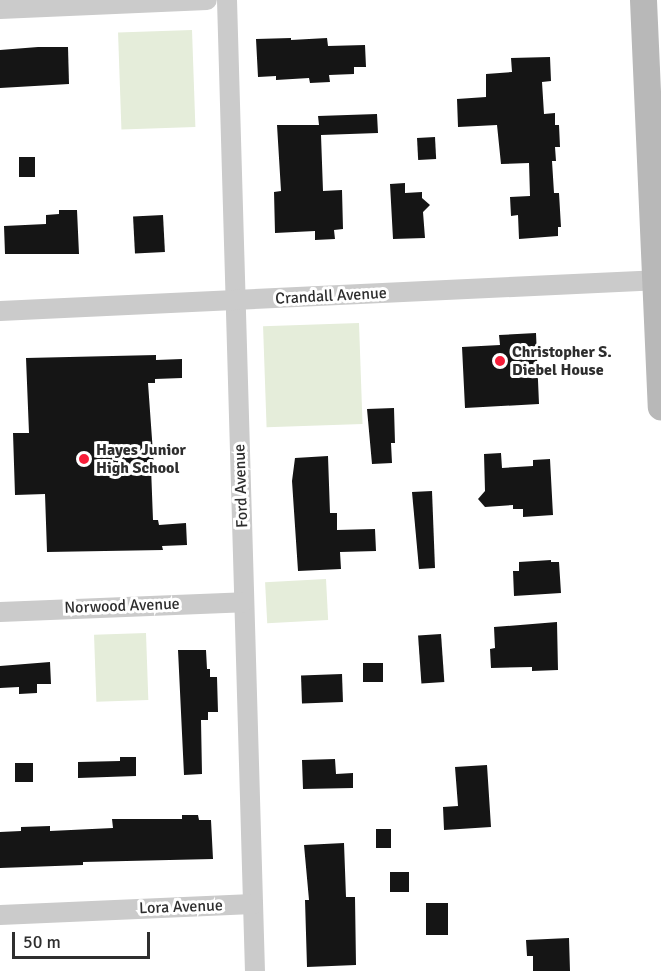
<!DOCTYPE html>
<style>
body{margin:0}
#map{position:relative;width:661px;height:971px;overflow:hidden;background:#fff;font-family:Signika,sans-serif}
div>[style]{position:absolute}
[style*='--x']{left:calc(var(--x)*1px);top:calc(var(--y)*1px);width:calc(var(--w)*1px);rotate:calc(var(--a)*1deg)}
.green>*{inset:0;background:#e5edda;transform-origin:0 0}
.building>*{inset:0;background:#151515;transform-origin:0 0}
.street>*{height:20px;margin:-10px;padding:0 10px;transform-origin:10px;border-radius:10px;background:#cbcbcb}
.secondary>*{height:27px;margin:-13.5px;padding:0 13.5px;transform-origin:13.5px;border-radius:13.5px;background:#b8b8b8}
.dots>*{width:16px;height:16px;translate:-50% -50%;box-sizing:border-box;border:3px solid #fff;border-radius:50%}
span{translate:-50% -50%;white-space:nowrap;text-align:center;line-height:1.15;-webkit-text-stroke:6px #fff;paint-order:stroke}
.street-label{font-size:16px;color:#2e2e2e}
.poi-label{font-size:16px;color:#2e2e2e;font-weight:700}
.left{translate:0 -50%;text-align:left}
.scale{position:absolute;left:12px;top:932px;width:138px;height:27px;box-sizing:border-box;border:3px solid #2e2e2e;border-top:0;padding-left:8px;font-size:18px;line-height:21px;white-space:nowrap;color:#2e2e2e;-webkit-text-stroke:4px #fff;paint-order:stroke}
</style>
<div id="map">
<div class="green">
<i style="left:192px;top:30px;width:97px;height:74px;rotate:88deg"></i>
<i style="left:359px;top:323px;width:101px;height:96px;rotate:88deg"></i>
<i style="left:326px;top:579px;width:41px;height:61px;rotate:87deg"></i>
<i style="left:146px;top:633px;width:67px;height:52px;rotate:88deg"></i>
</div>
<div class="building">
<i style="clip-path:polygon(291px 38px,291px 40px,327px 38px,328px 46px,365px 45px,366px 67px,354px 67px,354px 74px,329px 75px,330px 82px,310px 83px,309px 78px,276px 80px,276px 76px,258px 77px,256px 39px)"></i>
<i style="clip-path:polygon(38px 47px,68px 47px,69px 84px,0 88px,0 50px)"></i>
<i style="clip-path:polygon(550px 57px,551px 81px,542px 82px,544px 114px,555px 113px,555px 125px,559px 125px,560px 147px,555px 147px,556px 161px,552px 161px,554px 193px,559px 193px,561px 227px,558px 227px,558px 236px,519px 239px,518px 215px,511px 216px,510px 197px,530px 196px,529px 163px,501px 164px,497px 125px,458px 127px,457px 99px,486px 97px,486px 74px,512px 72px,511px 58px)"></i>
<i style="clip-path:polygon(377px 114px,378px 133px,321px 135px,323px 191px,342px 190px,343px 229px,334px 230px,335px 239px,315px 240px,315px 231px,275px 233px,274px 192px,281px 191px,277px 125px,319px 125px,318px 116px)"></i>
<i style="left:435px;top:137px;width:22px;height:18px;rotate:87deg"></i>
<i style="left:19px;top:157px;width:16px;height:20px"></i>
<i style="clip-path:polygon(405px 183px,405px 193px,422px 192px,422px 198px,430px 205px,423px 212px,425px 238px,393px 239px,390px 184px)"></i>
<i style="clip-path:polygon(59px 210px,77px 210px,79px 254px,5px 254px,4px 226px,46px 224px,46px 215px,59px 214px)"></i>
<i style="left:163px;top:215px;width:37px;height:30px;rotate:87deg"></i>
<i style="clip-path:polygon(536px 333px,539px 404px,465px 408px,462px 347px,500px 345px,499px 335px)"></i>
<i style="clip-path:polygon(156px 355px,156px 360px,182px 359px,182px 378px,155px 379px,155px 383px,148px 383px,154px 467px,151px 467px,153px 520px,158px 520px,159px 525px,186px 523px,187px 545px,162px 546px,163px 550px,47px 552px,45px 494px,15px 495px,13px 433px,29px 433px,26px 358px)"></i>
<i style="clip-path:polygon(394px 408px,395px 443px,391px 443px,392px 463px,372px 464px,367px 409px)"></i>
<i style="clip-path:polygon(501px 453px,502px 468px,533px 466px,533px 460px,550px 459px,553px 515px,523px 517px,523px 509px,513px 509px,513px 505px,485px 507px,478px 499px,485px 491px,484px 454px)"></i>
<i style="clip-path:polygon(328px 456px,330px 513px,337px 513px,337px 530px,375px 529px,376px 551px,340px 552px,341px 569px,298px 571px,292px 481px,295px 458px)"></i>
<i style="clip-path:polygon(432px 491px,435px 568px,419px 569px,412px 492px)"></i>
<i style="clip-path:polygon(551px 560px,551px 562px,559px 562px,561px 593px,514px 596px,513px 571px,519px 571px,519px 562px)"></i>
<i style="clip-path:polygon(557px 622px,558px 670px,532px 671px,532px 667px,491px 668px,490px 649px,495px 648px,494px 627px)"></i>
<i style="left:441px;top:634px;width:48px;height:23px;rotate:86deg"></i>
<i style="clip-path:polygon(178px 650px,206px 650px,207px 669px,210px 669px,210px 677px,217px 677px,218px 712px,208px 712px,208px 720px,201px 720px,202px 774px,184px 775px)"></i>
<i style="clip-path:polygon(50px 662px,51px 684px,37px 684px,37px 693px,19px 694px,19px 687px,0 688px,0 666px)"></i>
<i style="left:363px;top:663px;width:20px;height:19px"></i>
<i style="left:342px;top:674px;width:28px;height:41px;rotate:88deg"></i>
<i style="clip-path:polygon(120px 757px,136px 757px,136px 776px,78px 778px,78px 762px,120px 761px)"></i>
<i style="clip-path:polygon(335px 759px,336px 774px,353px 773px,353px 788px,303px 789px,302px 760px)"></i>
<i style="left:15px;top:763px;width:18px;height:19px"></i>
<i style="clip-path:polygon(487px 765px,491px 827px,444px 830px,443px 807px,458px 806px,455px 767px)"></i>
<i style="clip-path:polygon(182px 815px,198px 815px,199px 820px,211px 820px,213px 859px,83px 862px,83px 865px,0 868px,0 832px,21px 831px,21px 827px,50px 826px,50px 831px,113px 828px,112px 819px,182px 819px)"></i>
<i style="left:376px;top:829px;width:15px;height:19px"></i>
<i style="clip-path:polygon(344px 843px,346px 897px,355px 897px,356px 965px,307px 967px,305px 900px,309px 900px,304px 845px)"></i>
<i style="left:409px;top:872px;width:20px;height:19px;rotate:90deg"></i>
<i style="left:426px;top:903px;width:22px;height:32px"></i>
<i style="clip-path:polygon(569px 938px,570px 971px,533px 971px,533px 956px,527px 956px,526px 940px)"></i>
</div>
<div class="street">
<i style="--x:227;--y:0;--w:971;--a:88.35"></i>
<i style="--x:0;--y:9;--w:207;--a:-2.5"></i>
<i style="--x:0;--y:311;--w:662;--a:-2.69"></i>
<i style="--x:0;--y:612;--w:244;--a:-2.3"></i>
<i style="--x:0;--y:915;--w:253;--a:-2.5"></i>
</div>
<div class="secondary">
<i style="--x:643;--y:0;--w:407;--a:87.5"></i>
</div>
<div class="dots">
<i style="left:500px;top:361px;background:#f61e39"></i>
<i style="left:84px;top:459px;background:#f61e39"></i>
</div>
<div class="street-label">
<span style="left:331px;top:296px;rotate:-3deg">Crandall Avenue</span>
<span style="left:241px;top:486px;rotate:-92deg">Ford Avenue</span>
<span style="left:122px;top:606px;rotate:-2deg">Norwood Avenue</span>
<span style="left:181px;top:907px;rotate:-2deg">Lora Avenue</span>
</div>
<div class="poi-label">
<span class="left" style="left:512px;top:361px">Christopher S.<br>Diebel House</span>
<span class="left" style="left:96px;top:459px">Hayes Junior<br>High School</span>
</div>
<div class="scale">50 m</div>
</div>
